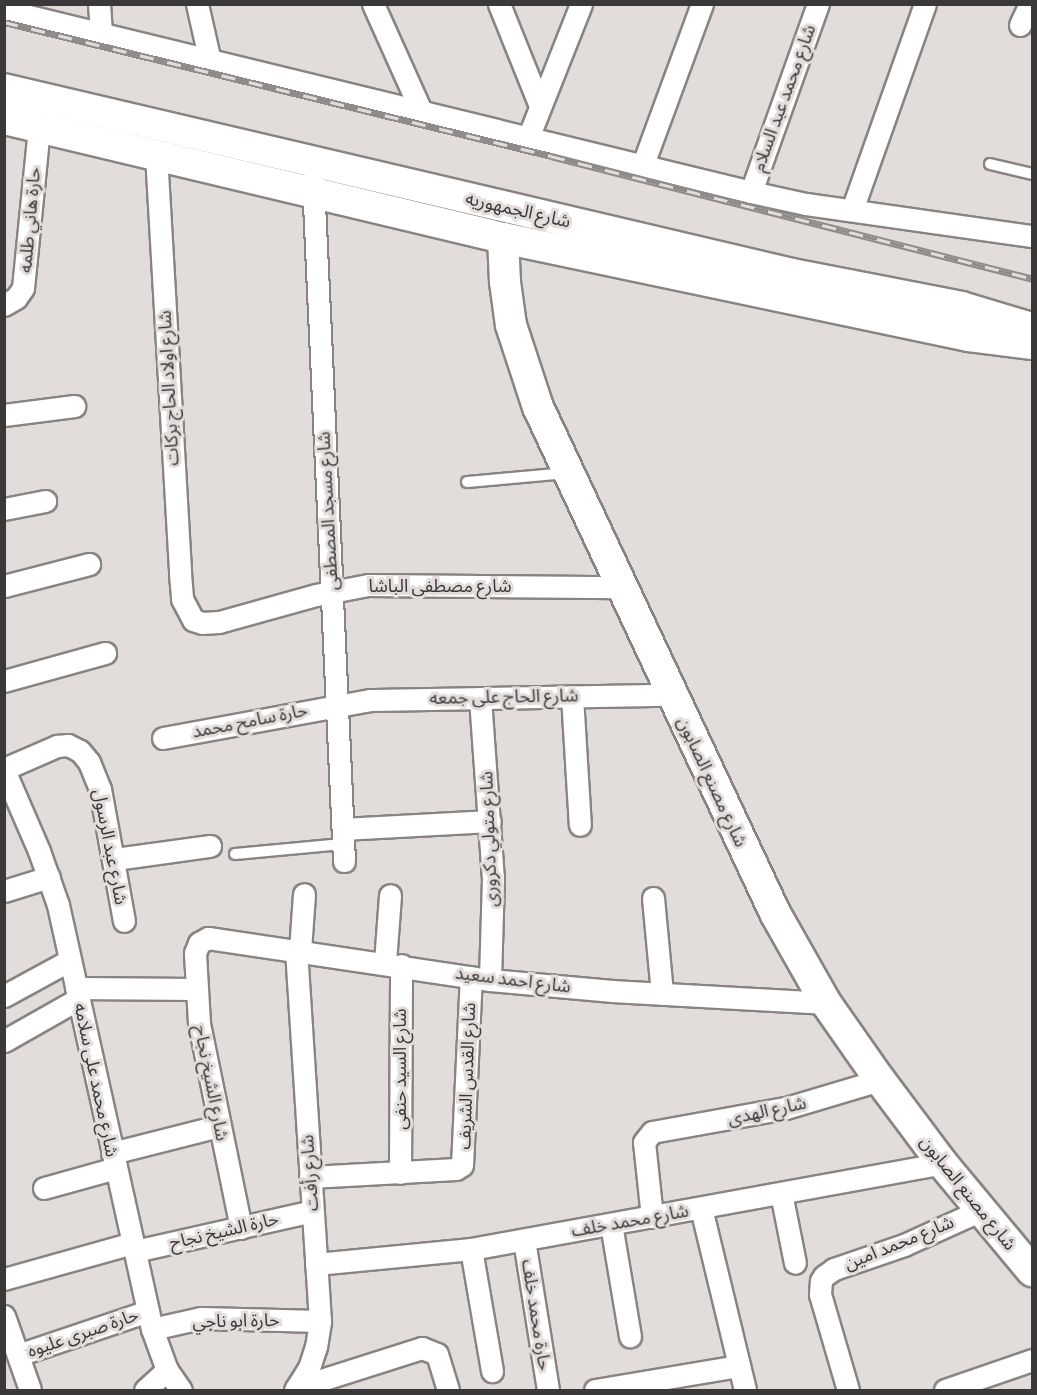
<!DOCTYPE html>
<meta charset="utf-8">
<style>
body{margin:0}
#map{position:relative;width:1037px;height:1395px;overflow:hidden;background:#e2dddb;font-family:"Crimson Pro","Noto Sans Arabic",serif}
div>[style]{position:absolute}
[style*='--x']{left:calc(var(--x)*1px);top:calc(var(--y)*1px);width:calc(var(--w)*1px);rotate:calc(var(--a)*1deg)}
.roads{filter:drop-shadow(2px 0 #888482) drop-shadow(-2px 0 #888482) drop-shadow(0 2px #888482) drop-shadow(0 -2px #888482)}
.lane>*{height:10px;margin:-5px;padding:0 5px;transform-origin:5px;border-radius:5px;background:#fff}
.street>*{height:21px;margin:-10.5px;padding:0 10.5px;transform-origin:10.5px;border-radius:10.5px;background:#fff}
.secondary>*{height:30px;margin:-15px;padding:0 15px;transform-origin:15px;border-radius:15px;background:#fff}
.rail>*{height:7px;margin-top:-3.5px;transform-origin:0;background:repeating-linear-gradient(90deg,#e2dddb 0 14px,#8f8b8a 0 28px);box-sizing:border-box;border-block:2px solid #8f8b8a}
span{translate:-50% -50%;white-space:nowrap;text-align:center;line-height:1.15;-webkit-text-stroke:6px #e2dddb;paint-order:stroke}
.street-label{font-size:18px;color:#3a3838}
.frame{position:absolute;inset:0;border:6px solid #3a3838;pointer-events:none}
</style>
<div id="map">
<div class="roads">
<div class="lane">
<i style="--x:990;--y:164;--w:43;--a:13.4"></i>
<i style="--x:467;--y:482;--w:98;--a:-5.2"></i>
<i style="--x:235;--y:854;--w:108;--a:-5.3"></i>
</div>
<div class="street">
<i style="--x:99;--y:4;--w:30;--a:86"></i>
<i style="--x:197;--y:4;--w:58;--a:77.2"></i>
<i style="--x:373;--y:4;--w:120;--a:65.8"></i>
<i style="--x:499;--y:4;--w:110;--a:68.1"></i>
<i style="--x:4;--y:10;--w:769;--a:13.69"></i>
<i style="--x:751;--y:192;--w:56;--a:12.3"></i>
<i style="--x:806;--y:204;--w:228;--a:8.1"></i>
<i style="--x:1020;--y:25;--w:23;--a:-65"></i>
<i style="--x:528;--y:138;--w:144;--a:-68.4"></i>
<i style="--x:156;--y:154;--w:421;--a:86.7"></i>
<i style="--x:180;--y:574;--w:25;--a:85"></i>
<i style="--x:182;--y:599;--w:24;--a:62"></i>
<i style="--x:193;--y:620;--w:9;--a:18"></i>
<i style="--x:202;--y:623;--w:17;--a:-3"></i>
<i style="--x:219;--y:622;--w:101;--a:-15.6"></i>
<i style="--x:316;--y:595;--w:53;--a:-10.9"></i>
<i style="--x:368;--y:585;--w:254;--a:0.5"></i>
<i style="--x:642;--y:167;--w:174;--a:-69.8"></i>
<i style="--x:313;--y:181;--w:681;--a:87.39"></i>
<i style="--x:751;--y:192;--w:200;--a:-70.4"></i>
<i style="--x:852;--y:210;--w:219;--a:-70.5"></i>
<i style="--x:4;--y:305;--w:14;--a:-30"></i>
<i style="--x:16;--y:298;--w:12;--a:-55"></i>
<i style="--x:23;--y:288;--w:162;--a:-84.3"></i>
<i style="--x:4;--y:415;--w:71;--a:-7.3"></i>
<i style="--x:4;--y:509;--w:42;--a:-11"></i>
<i style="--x:4;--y:586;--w:88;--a:-14.5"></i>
<i style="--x:4;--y:681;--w:105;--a:-15.5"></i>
<i style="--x:572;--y:696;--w:129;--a:86.5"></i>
<i style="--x:480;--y:698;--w:180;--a:85.9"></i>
<i style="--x:493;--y:878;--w:102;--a:91.7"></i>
<i style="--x:163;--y:738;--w:210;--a:-10.4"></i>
<i style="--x:370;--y:700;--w:301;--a:-1"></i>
<i style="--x:4;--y:769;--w:58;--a:-23.5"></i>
<i style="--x:57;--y:746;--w:11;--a:-5"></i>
<i style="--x:68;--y:745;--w:13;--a:27"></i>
<i style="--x:80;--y:751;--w:14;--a:51"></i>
<i style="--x:89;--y:762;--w:29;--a:68"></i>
<i style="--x:100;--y:789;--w:134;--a:79.7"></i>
<i style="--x:4;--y:770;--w:88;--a:66.6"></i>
<i style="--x:39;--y:851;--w:57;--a:70.6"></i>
<i style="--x:58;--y:905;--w:434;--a:77.5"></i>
<i style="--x:152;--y:1329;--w:44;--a:69.9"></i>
<i style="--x:167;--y:1370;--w:24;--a:55"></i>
<i style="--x:343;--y:829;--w:147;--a:-3.1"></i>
<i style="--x:115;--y:859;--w:96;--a:-7.8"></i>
<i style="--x:4;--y:891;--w:47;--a:-17.3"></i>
<i style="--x:653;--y:898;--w:96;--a:84.6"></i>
<i style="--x:300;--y:950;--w:56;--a:-85.9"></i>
<i style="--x:385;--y:962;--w:67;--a:-85.7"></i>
<i style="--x:76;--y:988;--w:119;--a:0.5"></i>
<i style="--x:4;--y:996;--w:75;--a:-28.6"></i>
<i style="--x:4;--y:1041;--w:85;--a:-29.6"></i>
<i style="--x:112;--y:1153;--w:110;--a:-14.2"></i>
<i style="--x:400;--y:1173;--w:208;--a:-89.7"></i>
<i style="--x:310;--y:1177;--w:146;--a:-3.1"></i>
<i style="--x:456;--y:1169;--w:7;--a:-34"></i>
<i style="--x:462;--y:1165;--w:188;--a:-87.3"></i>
<i style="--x:44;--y:1188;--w:75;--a:-15.5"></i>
<i style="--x:781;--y:1193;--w:71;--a:78.7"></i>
<i style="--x:701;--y:1208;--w:187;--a:76.4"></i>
<i style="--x:652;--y:1217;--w:75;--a:-96.1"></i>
<i style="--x:644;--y:1142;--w:13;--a:-51"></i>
<i style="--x:652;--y:1132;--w:136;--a:-10.2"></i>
<i style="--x:786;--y:1108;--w:98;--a:-16.6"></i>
<i style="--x:611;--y:1224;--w:114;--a:80.4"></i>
<i style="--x:241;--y:1228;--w:209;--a:-101.6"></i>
<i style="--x:199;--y:1023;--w:70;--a:-93.3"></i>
<i style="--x:195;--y:953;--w:11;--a:-68"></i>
<i style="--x:199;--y:943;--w:10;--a:-29"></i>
<i style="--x:208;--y:938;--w:285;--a:8.5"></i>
<i style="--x:490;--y:980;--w:123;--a:5.1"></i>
<i style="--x:613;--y:991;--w:213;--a:3.2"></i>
<i style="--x:524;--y:1240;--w:152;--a:80.9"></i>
<i style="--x:471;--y:1249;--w:124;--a:80.2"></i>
<i style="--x:135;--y:1251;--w:181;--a:-12.7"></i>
<i style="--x:316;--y:1264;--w:156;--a:-5.5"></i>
<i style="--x:471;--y:1249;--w:479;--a:-10.3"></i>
<i style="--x:4;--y:1279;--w:134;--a:-15.6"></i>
<i style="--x:4;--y:1316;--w:78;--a:70.6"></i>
<i style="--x:152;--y:1329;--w:50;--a:-12.7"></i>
<i style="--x:201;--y:1318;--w:119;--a:1.4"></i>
<i style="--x:18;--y:1355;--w:137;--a:-18.7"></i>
<i style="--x:296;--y:1388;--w:132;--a:-17.6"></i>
<i style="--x:422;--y:1348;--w:16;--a:22"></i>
<i style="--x:437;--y:1354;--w:38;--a:73"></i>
<i style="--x:145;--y:1390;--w:30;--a:-42"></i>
<i style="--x:295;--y:1390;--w:26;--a:-58"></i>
<i style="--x:309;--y:1368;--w:22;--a:-72"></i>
<i style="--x:316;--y:1347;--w:26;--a:-81"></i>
<i style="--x:320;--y:1321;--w:373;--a:-93.7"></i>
<i style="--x:595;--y:1390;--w:146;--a:-9.5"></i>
<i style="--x:848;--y:1390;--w:100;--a:-106.3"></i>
<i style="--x:820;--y:1294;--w:13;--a:-86"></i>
<i style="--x:821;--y:1281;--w:6;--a:-59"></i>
<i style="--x:824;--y:1276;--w:12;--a:-35"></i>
<i style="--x:834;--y:1269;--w:74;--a:-18.9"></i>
<i style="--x:904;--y:1245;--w:85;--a:-24.4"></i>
<i style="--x:945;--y:1390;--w:92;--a:-19"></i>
</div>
<div class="secondary">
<i style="--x:4;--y:89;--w:809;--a:13.21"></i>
<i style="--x:792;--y:274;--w:172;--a:11"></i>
<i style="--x:961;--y:307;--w:74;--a:16.5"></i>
<i style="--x:4;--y:119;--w:513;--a:13.41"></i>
<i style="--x:503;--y:238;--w:476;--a:11.9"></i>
<i style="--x:969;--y:336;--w:64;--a:7.2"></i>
<i style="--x:503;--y:238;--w:44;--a:87.4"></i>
<i style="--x:505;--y:282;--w:43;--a:82.1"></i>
<i style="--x:511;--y:325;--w:86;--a:71.8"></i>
<i style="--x:538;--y:407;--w:559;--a:64.9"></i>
<i style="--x:775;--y:913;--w:103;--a:60.5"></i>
<i style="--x:826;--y:1003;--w:94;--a:55"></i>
<i style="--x:880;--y:1080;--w:104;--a:53.2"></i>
<i style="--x:942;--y:1163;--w:141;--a:50.2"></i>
</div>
</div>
<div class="rail">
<i style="--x:4;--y:22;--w:563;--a:13.76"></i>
<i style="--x:551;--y:156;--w:496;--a:14.3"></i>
</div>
<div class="street-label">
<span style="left:784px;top:98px;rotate:-70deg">شارع محمد عبد السلام</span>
<span style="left:518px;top:210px;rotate:13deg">شارع الجمهوريه</span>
<span style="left:30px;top:220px;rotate:-85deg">حارة هاني طلمه</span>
<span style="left:169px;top:388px;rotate:-93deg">شارع اولاد الحاج بركات</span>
<span style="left:328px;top:511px;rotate:-93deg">شارع مسجد المصطفى</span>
<span style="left:440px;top:586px">شارع مصطفى الباشا</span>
<span style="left:504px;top:697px;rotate:-1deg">شارع الحاج على جمعه</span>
<span style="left:250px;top:721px;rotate:-11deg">حارة سامح محمد</span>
<span style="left:712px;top:782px;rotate:65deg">شارع مصنع الصابون</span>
<span style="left:489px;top:839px;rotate:-92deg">شارع متولي دكرورى</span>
<span style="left:110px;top:847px;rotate:79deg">شارع عبد الرسول</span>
<span style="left:513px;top:980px;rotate:7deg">شارع احمد سعيد</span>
<span style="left:400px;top:1069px;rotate:-90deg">شارع السيد حنفى</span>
<span style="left:467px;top:1076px;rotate:-88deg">شارع القدس الشريف</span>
<span style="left:96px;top:1080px;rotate:78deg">شارع محمد على سلامه</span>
<span style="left:211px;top:1083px;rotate:79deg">شارع الشيخ نجاح</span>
<span style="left:767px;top:1111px;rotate:-12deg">شارع الهدى</span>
<span style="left:310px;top:1173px;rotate:-94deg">شارع رأفت</span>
<span style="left:968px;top:1193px;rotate:51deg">شارع مصنع الصابون</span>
<span style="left:630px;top:1221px;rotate:-10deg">شارع محمد خلف</span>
<span style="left:224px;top:1231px;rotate:-13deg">حارة الشيخ نجاح</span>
<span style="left:899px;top:1243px;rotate:-22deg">شارع محمد امين</span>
<span style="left:536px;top:1315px;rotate:81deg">حارة محمد خلف</span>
<span style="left:236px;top:1321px;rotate:-1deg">حارة ابو ناجي</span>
<span style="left:83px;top:1333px;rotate:-19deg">حارة صبرى عليوه</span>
</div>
<div class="frame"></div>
</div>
